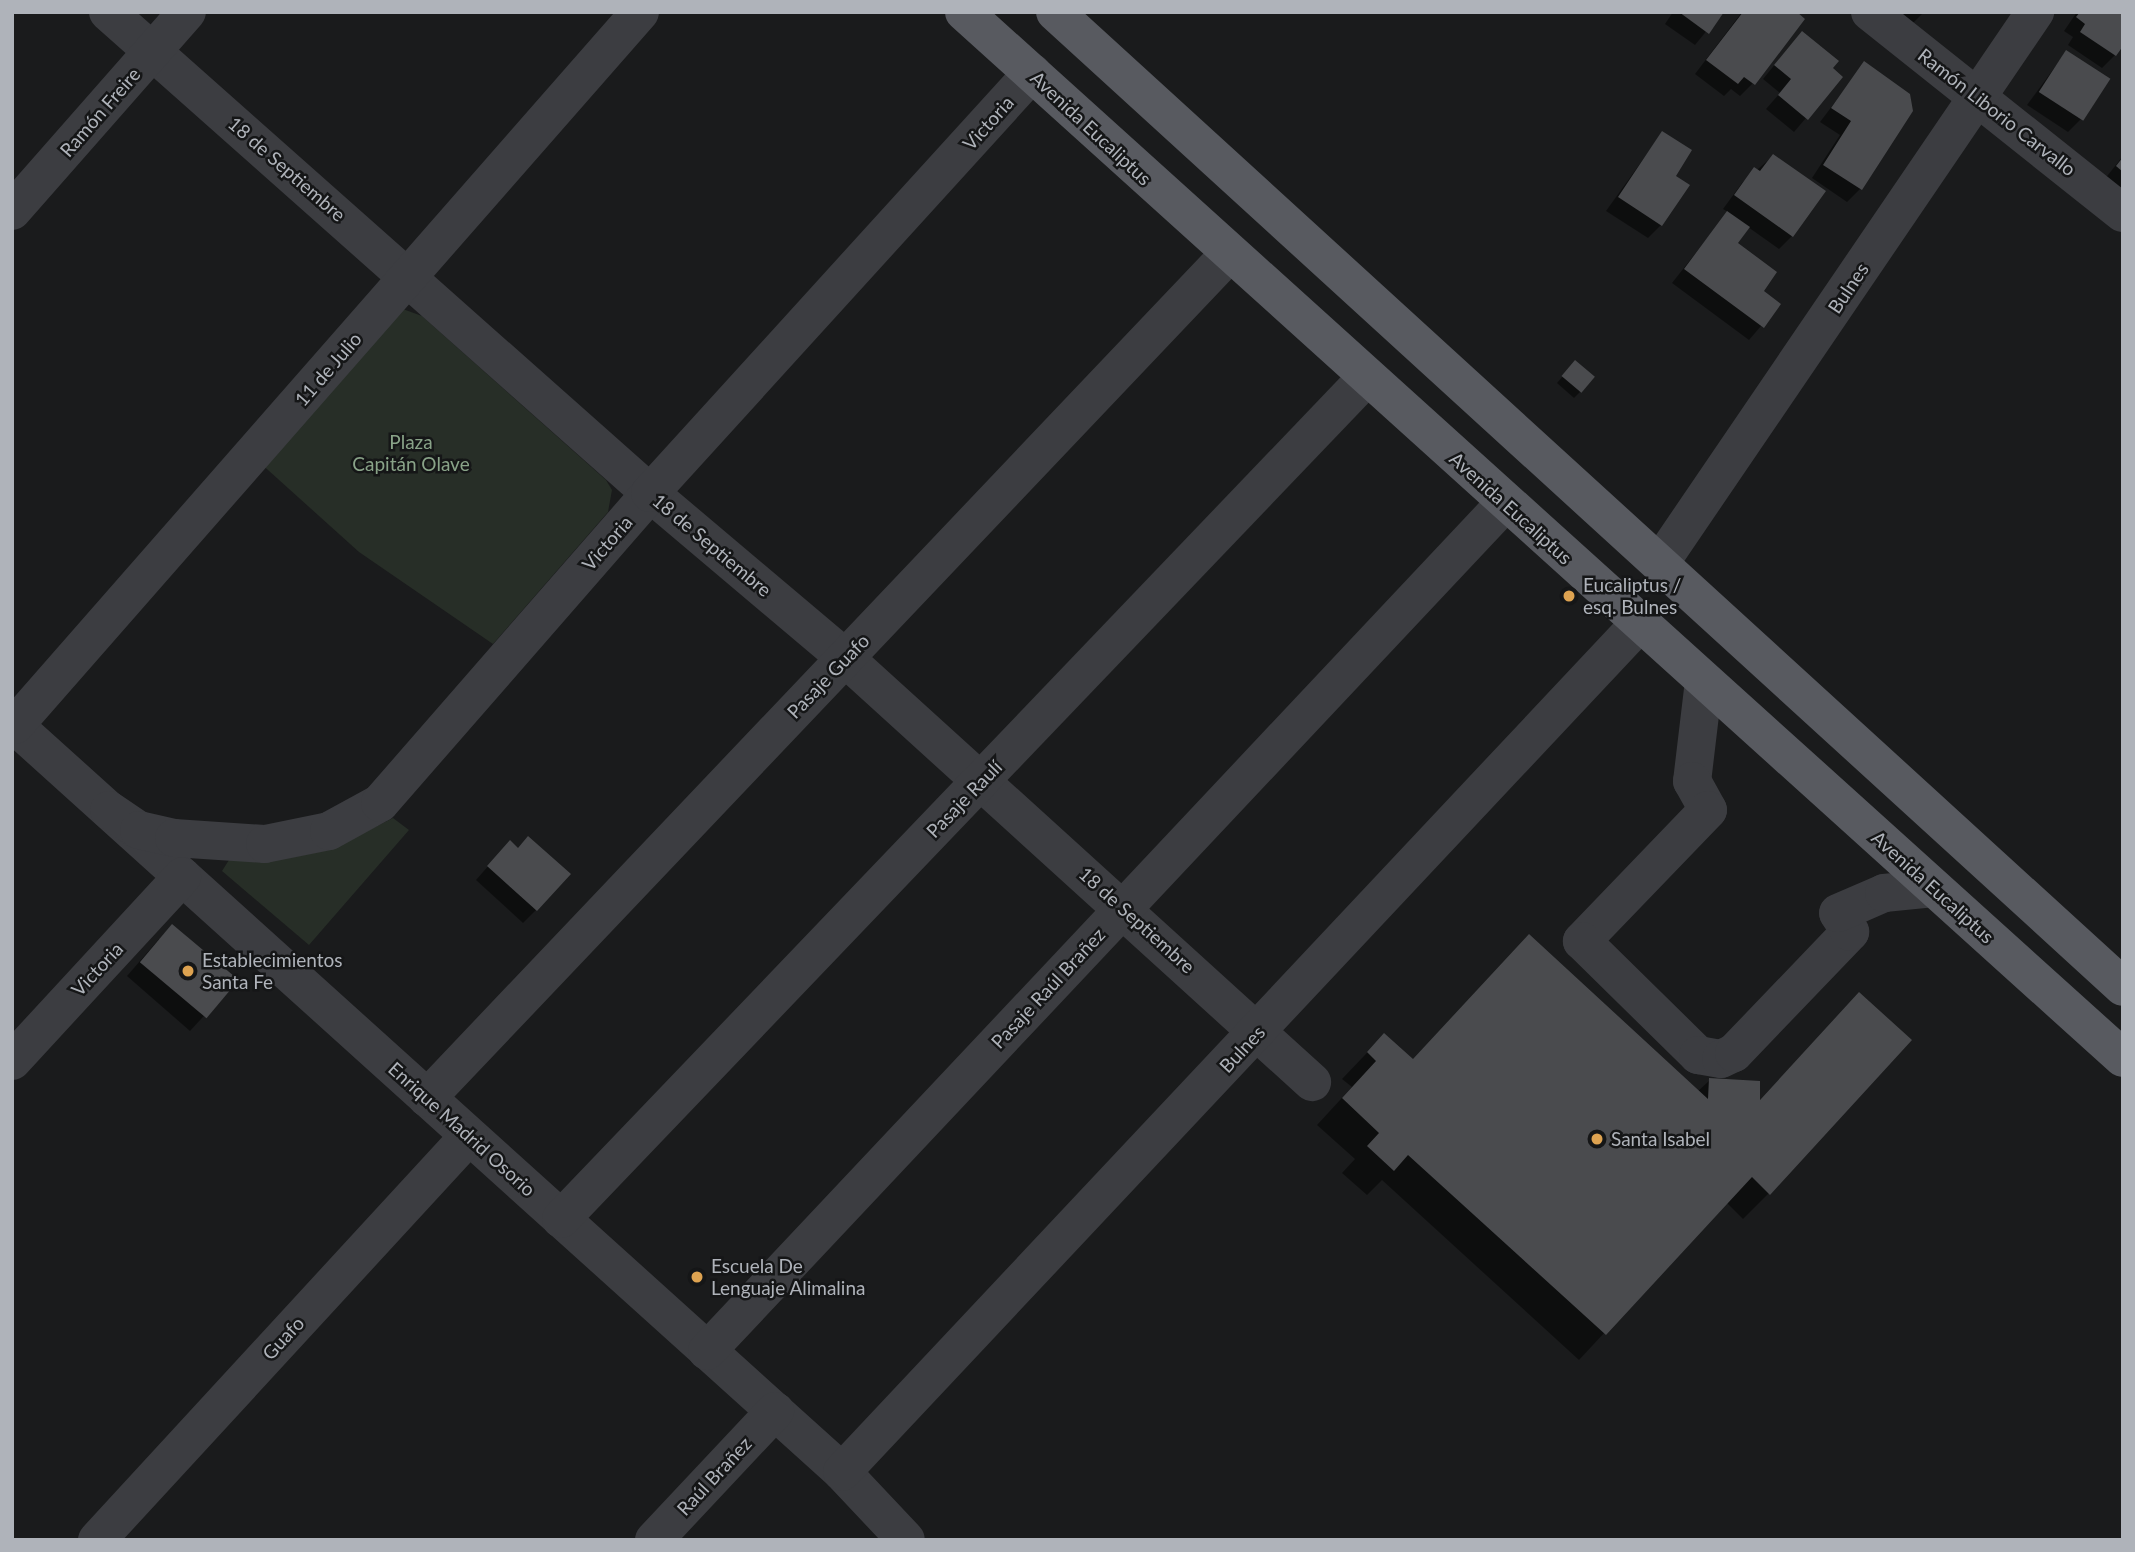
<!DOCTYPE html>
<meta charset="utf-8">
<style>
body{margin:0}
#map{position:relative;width:2135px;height:1552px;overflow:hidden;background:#1a1b1c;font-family:Lato,sans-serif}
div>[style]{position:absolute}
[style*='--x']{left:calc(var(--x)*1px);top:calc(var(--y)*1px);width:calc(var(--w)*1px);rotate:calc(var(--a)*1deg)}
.green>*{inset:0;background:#272e27}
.shadow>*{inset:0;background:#0007}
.building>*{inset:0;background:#4a4b4e;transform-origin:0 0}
.minor>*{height:38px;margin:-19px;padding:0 19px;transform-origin:19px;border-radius:19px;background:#3c3d41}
.major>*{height:38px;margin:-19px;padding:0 19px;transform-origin:19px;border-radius:19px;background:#585a60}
.dots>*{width:19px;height:19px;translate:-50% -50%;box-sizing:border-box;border:4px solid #151617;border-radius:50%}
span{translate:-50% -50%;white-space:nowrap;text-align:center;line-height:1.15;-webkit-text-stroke:5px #151617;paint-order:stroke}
.street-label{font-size:19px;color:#afb3ba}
.park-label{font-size:19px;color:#89a388}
.poi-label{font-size:19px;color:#afb3ba}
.left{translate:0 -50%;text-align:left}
.frame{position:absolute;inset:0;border:14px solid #afb3ba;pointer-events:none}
</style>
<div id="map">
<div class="green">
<i style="clip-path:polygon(400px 308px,422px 316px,606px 480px,612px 490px,608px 512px,493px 644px,359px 552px,258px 461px)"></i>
<i style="clip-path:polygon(393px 818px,409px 830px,309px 945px,222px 871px,229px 860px,329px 850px)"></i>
</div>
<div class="shadow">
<i style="clip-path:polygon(1673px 12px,1722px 12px,1695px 45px,1665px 24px)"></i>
<i style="clip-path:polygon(1742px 12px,1794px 12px,1753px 83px,1740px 96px,1731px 89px,1724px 96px,1695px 74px)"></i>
<i style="clip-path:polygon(1896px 12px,1924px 12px,1912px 24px)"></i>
<i style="clip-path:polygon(2077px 12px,2123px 12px,2115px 55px,2102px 68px,2068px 45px,2073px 37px,2064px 31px)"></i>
<i style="clip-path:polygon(1790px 46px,1841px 77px,1794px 132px,1766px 109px,1780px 93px,1763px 79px)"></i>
<i style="clip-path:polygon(2066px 52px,2081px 119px,2068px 132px,2027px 105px)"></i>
<i style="clip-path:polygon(1864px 64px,1860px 189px,1847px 202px,1812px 178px,1840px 135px,1820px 122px)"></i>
<i style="clip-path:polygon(1662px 133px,1673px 177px,1661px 225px,1648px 238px,1606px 211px)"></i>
<i style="clip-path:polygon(1773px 156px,1792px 236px,1779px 249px,1748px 227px,1736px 243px,1761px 291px,1779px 305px,1749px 340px,1672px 283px,1728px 212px,1723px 209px,1742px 183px)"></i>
<i style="clip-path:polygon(2123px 156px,2123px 194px,2104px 180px)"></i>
<i style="clip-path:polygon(1569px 369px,1580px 392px,1574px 398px,1557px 383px)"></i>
<i style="clip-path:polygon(497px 856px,536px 910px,523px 923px,476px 880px)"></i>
<i style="clip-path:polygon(159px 939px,236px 981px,190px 1031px,127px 976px)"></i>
<i style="clip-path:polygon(1859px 994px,1769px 1193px,1743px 1219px,1726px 1202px,1579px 1360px,1382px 1180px,1367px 1195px,1342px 1173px,1355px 1159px,1317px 1125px,1352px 1087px,1342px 1079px,1384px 1035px,1412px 1061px,1697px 1092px,1710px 1080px,1758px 1102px)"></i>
</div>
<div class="building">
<i style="clip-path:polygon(1679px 12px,1724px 12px,1709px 34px)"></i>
<i style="clip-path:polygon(1743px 12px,1797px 12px,1805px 19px,1755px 85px,1744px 77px,1738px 84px,1706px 60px)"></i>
<i style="clip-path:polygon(2080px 12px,2123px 12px,2123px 46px,2116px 56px,2080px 32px,2085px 24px,2076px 17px)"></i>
<i style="clip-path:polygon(1802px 31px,1839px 61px,1833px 68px,1843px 77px,1808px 120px,1778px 95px,1791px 79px,1774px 65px)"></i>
<i style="left:2066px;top:50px;width:53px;height:50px;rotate:33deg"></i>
<i style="clip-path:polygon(1864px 61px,1910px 94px,1913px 111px,1862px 190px,1823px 165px,1851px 121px,1831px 108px)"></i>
<i style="clip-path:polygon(1662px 131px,1692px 150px,1676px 176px,1690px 185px,1662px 226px,1618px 197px)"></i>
<i style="clip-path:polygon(1773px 154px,1826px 191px,1793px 237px,1734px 195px,1754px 167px,1760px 171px)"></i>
<i style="clip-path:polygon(2123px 157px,2123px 172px,2116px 166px)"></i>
<i style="clip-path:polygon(1727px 211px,1750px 227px,1738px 243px,1777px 272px,1764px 291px,1781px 304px,1764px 328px,1684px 269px)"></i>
<i style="left:1575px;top:360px;width:26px;height:21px;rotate:40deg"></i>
<i style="clip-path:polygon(528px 836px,571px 874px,537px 911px,487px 866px,510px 840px,518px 848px)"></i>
<i style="left:172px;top:924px;width:87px;height:50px;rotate:40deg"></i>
<i style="clip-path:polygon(1529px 934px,1708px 1099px,1709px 1078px,1760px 1081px,1760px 1100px,1859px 992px,1912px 1040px,1770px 1195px,1752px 1177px,1606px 1335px,1408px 1155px,1394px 1171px,1367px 1146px,1379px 1133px,1342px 1098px,1376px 1061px,1367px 1052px,1384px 1033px,1413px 1059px)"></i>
</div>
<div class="minor">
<i style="--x:108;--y:12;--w:725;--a:41.59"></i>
<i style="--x:650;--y:493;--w:255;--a:40.2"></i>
<i style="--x:845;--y:658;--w:631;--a:42.24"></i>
<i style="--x:1870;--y:12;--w:323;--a:38.5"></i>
<i style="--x:12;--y:211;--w:265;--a:-48.7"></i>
<i style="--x:1660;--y:563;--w:667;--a:-55.76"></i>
<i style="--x:1704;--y:681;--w:101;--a:96.8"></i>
<i style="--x:1692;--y:781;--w:33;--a:61"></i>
<i style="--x:1708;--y:810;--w:182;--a:133.9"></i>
<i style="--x:1582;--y:941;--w:163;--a:44.5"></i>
<i style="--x:1698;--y:1055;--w:23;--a:10"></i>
<i style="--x:1721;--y:1059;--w:14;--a:-25"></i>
<i style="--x:1734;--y:1053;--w:168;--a:-46.2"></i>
<i style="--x:1850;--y:932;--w:22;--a:-122"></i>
<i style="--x:1838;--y:913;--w:50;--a:-23.5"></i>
<i style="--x:1884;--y:893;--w:50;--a:-5.7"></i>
<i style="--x:12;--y:723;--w:1118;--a:42.06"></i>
<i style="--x:842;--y:1472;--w:93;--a:46.7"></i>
<i style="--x:15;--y:725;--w:948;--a:-48.76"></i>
<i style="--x:109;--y:810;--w:36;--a:34"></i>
<i style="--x:139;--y:830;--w:36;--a:13"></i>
<i style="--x:174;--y:838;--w:91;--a:3.8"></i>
<i style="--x:265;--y:844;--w:65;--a:-11.5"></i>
<i style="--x:329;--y:831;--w:58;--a:-28.8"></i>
<i style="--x:380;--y:803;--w:411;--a:-48.9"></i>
<i style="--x:650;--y:493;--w:568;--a:-47.71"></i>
<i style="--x:12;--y:1061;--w:251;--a:-47.3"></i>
<i style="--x:427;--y:1098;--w:1164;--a:-46.46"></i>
<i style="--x:561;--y:1219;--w:1164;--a:-46.25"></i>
<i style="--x:707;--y:1351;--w:1164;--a:-46.74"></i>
<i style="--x:842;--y:1472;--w:1164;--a:-46.78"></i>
<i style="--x:97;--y:1540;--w:549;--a:-47.36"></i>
<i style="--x:654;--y:1540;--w:177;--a:-46.8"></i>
</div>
<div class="major">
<i style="--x:964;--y:12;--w:1561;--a:42.07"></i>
<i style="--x:1055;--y:12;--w:1446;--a:42.39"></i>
</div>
<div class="dots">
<i style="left:1569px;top:596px;background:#dea351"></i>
<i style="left:188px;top:971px;background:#dea351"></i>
<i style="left:1597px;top:1139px;background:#dea351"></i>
<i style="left:697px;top:1277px;background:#dea351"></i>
</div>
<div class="street-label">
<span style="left:100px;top:112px;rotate:-49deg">Ramón Freire</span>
<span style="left:1997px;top:112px;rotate:38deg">Ramón Liborio Carvallo</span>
<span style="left:988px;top:123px;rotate:-48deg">Victoria</span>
<span style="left:1091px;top:128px;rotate:43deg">Avenida Eucaliptus</span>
<span style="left:287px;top:169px;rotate:41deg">18 de Septiembre</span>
<span style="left:1848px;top:288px;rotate:-56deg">Bulnes</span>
<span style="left:328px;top:369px;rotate:-49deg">11 de Julio</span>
<span style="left:1511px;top:508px;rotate:42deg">Avenida Eucaliptus</span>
<span style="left:607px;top:543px;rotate:-49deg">Victoria</span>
<span style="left:712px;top:545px;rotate:40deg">18 de Septiembre</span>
<span style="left:828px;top:676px;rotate:-46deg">Pasaje Guafo</span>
<span style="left:964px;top:799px;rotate:-46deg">Pasaje Raulí</span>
<span style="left:1933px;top:887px;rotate:42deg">Avenida Eucaliptus</span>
<span style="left:1137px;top:920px;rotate:42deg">18 de Septiembre</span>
<span style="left:97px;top:969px;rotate:-47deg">Victoria</span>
<span style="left:1048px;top:988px;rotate:-47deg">Pasaje Raúl Brañez</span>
<span style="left:1242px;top:1049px;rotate:-47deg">Bulnes</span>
<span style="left:462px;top:1129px;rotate:42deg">Enrique Madrid Osorio</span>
<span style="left:283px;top:1338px;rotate:-47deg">Guafo</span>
<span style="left:714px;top:1476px;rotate:-47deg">Raúl Brañez</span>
</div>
<div class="park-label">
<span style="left:411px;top:453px">Plaza<br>Capitán Olave</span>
</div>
<div class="poi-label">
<span class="left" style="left:1583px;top:596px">Eucaliptus /<br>esq. Bulnes</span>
<span class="left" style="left:202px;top:971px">Establecimientos<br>Santa Fe</span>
<span class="left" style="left:1611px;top:1139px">Santa Isabel</span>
<span class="left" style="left:711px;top:1277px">Escuela De<br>Lenguaje Alimalina</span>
</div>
<div class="frame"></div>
</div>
